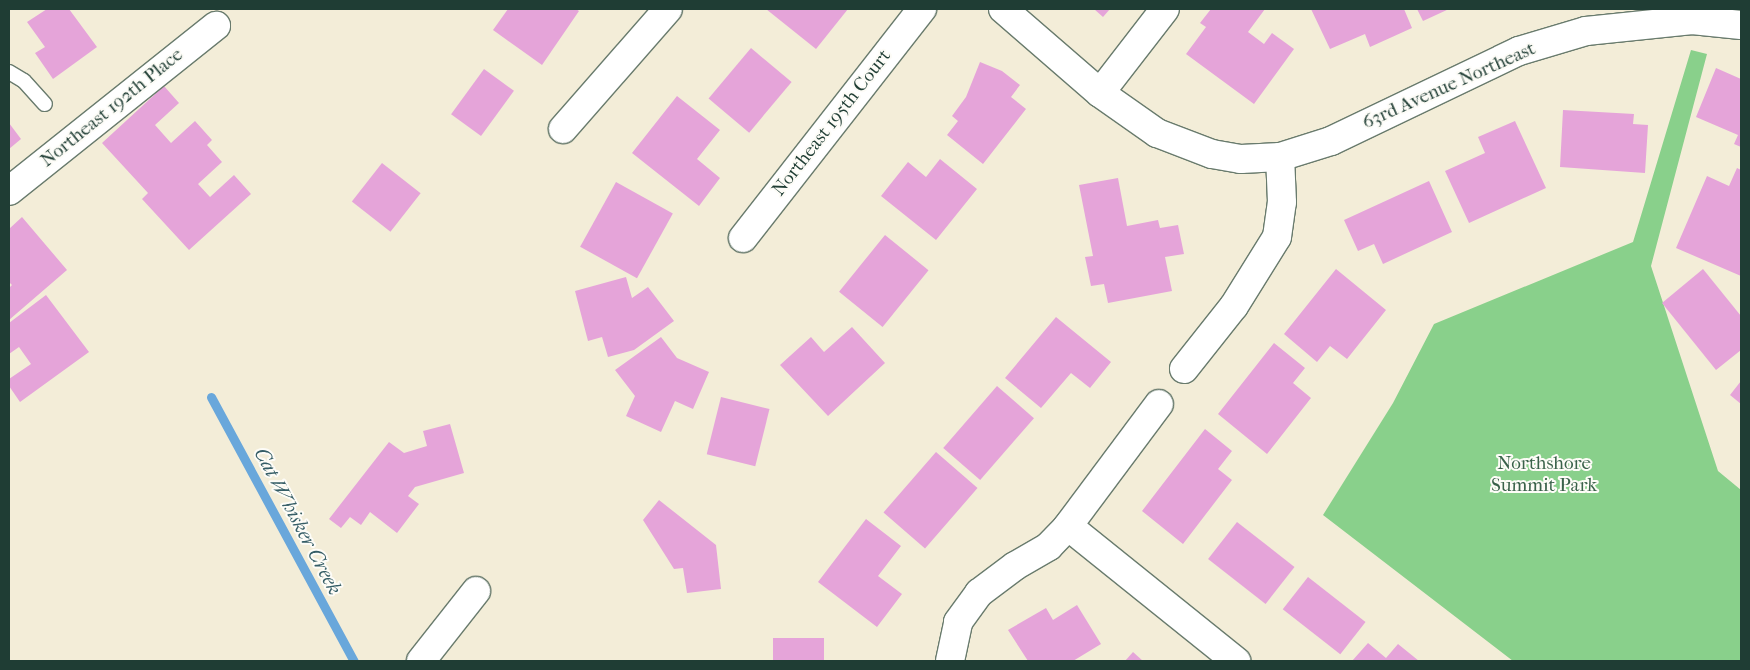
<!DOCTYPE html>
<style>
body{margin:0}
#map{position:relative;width:1750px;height:670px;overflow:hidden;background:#f3edd8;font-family:"IM FELL French Canon",serif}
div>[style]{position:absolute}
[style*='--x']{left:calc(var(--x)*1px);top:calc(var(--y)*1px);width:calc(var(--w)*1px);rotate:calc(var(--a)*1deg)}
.green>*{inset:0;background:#89d08b}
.stream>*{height:9px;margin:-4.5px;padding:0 4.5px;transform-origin:4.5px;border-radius:4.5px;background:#69a7db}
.building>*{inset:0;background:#e5a4d9;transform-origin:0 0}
.roads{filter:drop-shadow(1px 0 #697b6d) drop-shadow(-1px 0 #697b6d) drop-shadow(0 1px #697b6d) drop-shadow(0 -1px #697b6d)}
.lane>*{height:14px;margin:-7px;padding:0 7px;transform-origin:7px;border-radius:7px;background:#fff}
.street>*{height:28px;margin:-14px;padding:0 14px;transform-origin:14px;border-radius:14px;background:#fff}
span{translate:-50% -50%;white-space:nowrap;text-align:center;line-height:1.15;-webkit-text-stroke:4px #fdfcf7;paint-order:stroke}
.street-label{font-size:19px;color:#1f3d34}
.park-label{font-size:19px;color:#3a624a}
.water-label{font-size:20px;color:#355d66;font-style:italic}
.frame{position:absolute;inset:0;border:10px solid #1f3d34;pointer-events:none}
</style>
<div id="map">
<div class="green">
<i style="clip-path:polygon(1691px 50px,1707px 54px,1651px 266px,1718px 471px,1741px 490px,1741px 661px,1513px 661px,1323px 515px,1393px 403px,1434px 324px,1633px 242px)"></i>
</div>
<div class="stream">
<i style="--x:211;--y:397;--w:300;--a:61.6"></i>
</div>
<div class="building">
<i style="clip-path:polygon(47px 9px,69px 9px,97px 47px,53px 79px,35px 53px,45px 47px,27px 22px)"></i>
<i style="clip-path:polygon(508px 9px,576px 9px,579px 11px,542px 65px,493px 30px)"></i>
<i style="clip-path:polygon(766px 9px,848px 9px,816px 49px)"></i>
<i style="clip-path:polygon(1094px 9px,1110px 9px,1103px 17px)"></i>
<i style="clip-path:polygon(1211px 9px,1265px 9px,1248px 32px,1264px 44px,1272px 33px,1294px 49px,1254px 104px,1186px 54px,1206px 27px,1200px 23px)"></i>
<i style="clip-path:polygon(1311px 9px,1404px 9px,1412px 28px,1370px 47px,1365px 34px,1330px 49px)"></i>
<i style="clip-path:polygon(1417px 9px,1449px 9px,1423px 21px)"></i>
<i style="left:751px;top:48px;width:53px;height:66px;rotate:40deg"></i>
<i style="clip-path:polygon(980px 62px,1002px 71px,1020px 85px,1011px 97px,1026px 109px,983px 164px,947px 135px,958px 121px,952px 116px,966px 97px)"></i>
<i style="clip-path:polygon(1716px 68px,1741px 79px,1741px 147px,1734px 144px,1738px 135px,1696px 117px)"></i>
<i style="left:484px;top:69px;width:37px;height:56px;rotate:36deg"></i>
<i style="clip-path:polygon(164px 86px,179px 103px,155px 125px,171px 143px,195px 121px,212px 140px,207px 145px,222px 162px,198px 184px,210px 197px,234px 175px,251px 194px,189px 250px,142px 199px,148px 193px,102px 143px)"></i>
<i style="clip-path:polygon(677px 96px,720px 130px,697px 159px,720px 178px,699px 206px,632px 153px)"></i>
<i style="clip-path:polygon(1563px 110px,1634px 114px,1633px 124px,1648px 125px,1645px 173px,1560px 167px)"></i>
<i style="clip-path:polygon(1515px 121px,1546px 188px,1469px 223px,1445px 171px,1485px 153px,1478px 137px)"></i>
<i style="clip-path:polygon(9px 123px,21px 139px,9px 149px)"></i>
<i style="clip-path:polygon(940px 159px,977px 189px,936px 240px,881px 196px,908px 162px,926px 177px)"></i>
<i style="left:382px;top:163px;width:49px;height:49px;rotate:38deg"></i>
<i style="clip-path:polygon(1737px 168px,1741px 170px,1741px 276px,1676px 248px,1707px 176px,1729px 186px)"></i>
<i style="clip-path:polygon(1118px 178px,1127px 226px,1158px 220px,1160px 228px,1178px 225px,1184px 254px,1165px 257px,1172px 291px,1108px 303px,1104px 284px,1091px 286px,1085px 257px,1093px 256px,1079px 185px)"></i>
<i style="clip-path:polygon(1429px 181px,1452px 232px,1383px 264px,1374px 244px,1358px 251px,1344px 220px)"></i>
<i style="left:616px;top:182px;width:65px;height:74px;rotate:29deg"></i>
<i style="clip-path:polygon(22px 217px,67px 270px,9px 320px,9px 288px,12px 285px,9px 282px,9px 229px)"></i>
<i style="left:885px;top:235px;width:56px;height:73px;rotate:39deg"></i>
<i style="clip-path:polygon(1336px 269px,1386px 310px,1347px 359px,1330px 346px,1317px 362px,1284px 334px)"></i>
<i style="clip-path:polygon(1703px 269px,1741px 316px,1741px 350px,1716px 370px,1662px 303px)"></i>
<i style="clip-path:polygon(626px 277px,632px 298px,648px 287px,674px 321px,634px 350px,608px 357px,602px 337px,588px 341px,575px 291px)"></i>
<i style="clip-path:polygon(46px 295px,89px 352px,20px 402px,9px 386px,9px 379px,31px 364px,19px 347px,9px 354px,9px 323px)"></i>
<i style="clip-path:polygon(1056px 317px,1111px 362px,1090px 388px,1071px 373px,1041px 408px,1005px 378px)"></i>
<i style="clip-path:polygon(852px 327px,885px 363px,828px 416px,780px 365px,811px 337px,824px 352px)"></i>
<i style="clip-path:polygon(661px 337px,677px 358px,709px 372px,693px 409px,675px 401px,661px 432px,626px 416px,635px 396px,615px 370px)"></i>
<i style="clip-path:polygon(1274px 343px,1305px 368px,1293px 383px,1311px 398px,1267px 454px,1218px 414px)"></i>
<i style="clip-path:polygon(1741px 381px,1741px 404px,1730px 395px)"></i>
<i style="left:997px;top:386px;width:49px;height:82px;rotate:41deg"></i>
<i style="left:721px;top:397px;width:50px;height:59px;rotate:14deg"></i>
<i style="clip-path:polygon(450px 424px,464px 473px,415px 487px,408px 496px,419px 504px,397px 533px,370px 512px,361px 525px,350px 517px,341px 528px,329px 519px,389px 442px,404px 453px,427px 446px,423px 431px)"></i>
<i style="clip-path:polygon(1205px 429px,1232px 451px,1218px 469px,1232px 480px,1183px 544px,1142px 511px)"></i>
<i style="left:936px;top:452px;width:55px;height:80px;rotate:41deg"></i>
<i style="clip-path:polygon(659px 500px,716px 545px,721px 589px,687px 593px,683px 568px,674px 569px,643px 520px)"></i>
<i style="clip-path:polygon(866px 519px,901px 546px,878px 576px,902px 594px,877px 627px,818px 582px)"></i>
<i style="left:1237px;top:522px;width:73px;height:47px;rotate:38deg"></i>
<i style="left:1308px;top:577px;width:73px;height:41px;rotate:38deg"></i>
<i style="clip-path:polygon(1077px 605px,1101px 644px,1073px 661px,1028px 661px,1008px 630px,1046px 608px,1053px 620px)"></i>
<i style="left:773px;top:638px;width:51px;height:23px"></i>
<i style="clip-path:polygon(1368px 643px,1386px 658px,1398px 644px,1419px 661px,1352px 661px)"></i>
<i style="clip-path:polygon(1133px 652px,1143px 661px,1125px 661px)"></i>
</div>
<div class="roads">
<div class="lane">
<i style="--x:9;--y:72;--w:17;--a:31"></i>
<i style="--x:24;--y:81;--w:31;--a:48"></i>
</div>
<div class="street">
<i style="--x:1003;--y:9;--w:128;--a:40.9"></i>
<i style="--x:1100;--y:93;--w:70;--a:35.1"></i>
<i style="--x:1157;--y:133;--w:59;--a:20.9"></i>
<i style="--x:1212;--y:154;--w:29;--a:10"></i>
<i style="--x:1241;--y:159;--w:39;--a:-3"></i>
<i style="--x:1280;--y:157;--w:53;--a:-17.4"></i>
<i style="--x:1331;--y:141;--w:208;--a:-25.6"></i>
<i style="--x:1519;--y:51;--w:70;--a:-16.6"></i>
<i style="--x:1586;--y:31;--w:107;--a:-5.9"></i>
<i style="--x:1692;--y:20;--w:49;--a:5.8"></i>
<i style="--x:1100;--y:93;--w:106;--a:-52.3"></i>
<i style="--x:563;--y:129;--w:159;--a:-48.8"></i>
<i style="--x:9;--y:191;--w:265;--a:-38.6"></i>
<i style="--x:743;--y:238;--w:291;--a:-52"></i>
<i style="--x:1184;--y:369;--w:80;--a:-51.6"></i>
<i style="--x:1234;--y:306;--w:81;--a:-58.1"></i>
<i style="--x:1277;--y:237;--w:35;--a:-82"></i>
<i style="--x:1282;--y:202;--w:45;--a:-92.5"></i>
<i style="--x:1068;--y:526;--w:216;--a:38.8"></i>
<i style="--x:421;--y:661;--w:89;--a:-51.8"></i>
<i style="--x:950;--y:661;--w:40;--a:-78"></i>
<i style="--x:958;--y:622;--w:36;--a:-54"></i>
<i style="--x:979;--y:593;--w:45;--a:-36.9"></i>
<i style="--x:1015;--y:566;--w:39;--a:-30"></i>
<i style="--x:1049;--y:546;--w:28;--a:-46"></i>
<i style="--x:1068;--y:526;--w:152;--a:-53.3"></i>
</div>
</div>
<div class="street-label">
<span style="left:1449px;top:86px;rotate:-24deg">63rd Avenue Northeast</span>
<span style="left:112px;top:108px;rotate:-39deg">Northeast 192th Place</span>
<span style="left:832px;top:123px;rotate:-52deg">Northeast 195th Court</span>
</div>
<div class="park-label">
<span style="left:1544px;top:475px">Northshore<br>Summit Park</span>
</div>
<div class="water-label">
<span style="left:298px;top:521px;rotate:62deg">Cat Whisker Creek</span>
</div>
<div class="frame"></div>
</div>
